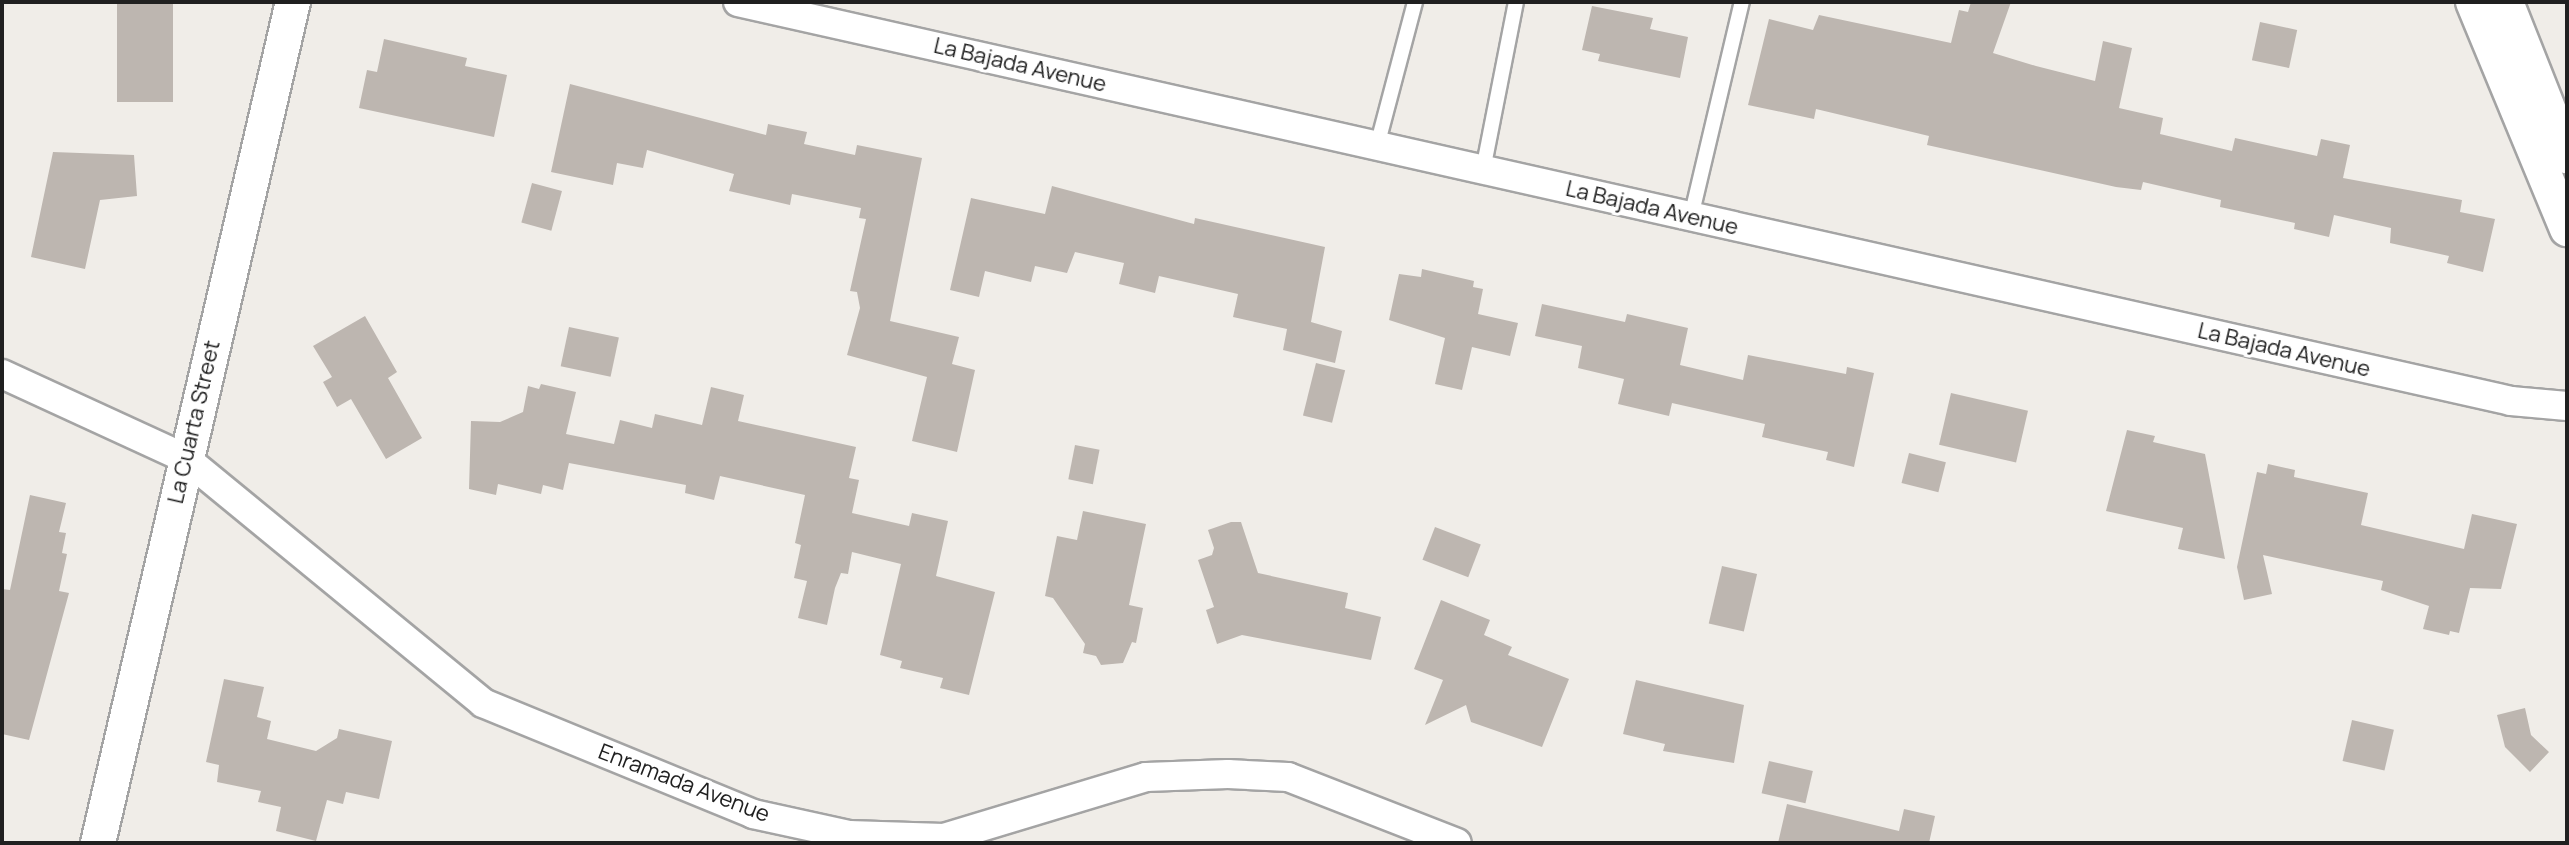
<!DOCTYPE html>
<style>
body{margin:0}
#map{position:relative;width:2569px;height:845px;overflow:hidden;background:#f0ede8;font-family:Manrope,sans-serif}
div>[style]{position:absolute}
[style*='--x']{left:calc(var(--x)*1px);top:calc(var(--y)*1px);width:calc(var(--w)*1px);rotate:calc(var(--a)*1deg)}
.building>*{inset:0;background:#bdb6b0;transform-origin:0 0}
.roads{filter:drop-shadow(2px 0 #a4a4a4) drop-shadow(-2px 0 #a4a4a4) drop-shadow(0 2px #a4a4a4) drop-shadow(0 -2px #a4a4a4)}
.service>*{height:14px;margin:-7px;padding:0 7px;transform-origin:7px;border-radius:7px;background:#fff}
.minor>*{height:28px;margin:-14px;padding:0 14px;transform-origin:14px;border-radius:14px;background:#fff}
.tertiary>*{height:34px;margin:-17px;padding:0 17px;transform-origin:17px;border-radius:17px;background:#fff}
span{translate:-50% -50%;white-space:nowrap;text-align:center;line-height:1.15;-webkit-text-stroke:6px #fff;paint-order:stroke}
.street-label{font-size:22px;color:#202020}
.frame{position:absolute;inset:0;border:4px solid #202020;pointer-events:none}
</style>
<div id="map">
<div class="building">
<i style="left:117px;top:2px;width:56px;height:100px"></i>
<i style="clip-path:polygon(1971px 2px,2011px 2px,1993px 53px,2036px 66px,2095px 81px,2103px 41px,2132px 48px,2119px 108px,2163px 118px,2160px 134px,2232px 151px,2235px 138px,2317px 156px,2321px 139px,2350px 145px,2343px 178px,2462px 200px,2460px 212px,2495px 219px,2483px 272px,2447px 263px,2449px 256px,2390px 243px,2391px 228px,2334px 215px,2329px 237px,2294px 229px,2295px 223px,2220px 207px,2221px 200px,2143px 182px,2141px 190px,2116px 187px,1927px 145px,1929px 136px,1816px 109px,1814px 119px,1748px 105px,1769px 19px,1813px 30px,1819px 15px,1951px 43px,1959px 10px,1968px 12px)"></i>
<i style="clip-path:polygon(1592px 6px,1653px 18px,1650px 29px,1688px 37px,1680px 78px,1598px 61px,1600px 54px,1582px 50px)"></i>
<i style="left:2260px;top:22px;width:38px;height:39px;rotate:12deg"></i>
<i style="clip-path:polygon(384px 39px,467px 58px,465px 66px,507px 75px,494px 137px,359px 108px,367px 70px,377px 72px)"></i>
<i style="clip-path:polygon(570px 84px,766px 135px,768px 124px,807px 132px,804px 144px,855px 155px,857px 145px,922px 158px,890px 321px,959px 337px,952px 364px,975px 370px,957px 452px,912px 441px,927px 377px,847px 355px,860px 308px,857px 292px,850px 291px,866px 219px,859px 218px,861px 208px,792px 194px,790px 205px,729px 191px,734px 174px,647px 150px,643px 168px,617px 163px,613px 185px,551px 172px)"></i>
<i style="clip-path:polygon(53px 152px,134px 155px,137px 196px,100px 200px,85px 269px,31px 257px)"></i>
<i style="left:532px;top:183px;width:31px;height:41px;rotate:15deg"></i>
<i style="clip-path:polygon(1052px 186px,1194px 224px,1195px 218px,1325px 247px,1311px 322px,1342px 331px,1335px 363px,1283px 350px,1287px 329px,1233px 317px,1238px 294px,1159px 276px,1155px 293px,1119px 284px,1124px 263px,1075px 252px,1067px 273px,1035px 266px,1031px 282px,985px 271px,979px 297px,950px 290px,971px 198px,1045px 214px)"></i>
<i style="clip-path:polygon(1422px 269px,1474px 281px,1473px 287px,1483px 289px,1478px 314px,1518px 323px,1510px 356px,1472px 347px,1462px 390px,1435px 384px,1445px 338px,1389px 320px,1399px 274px,1421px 277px)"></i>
<i style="clip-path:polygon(1542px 304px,1625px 322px,1627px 314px,1688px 328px,1680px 365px,1743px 380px,1748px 355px,1846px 374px,1847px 367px,1874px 373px,1854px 467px,1826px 460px,1828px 452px,1762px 437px,1765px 424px,1672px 403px,1669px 416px,1618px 404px,1624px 379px,1578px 368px,1582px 346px,1535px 336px)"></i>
<i style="clip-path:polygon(365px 316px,397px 372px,388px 378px,422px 438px,386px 459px,351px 399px,337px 407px,323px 382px,332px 377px,313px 346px)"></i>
<i style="left:569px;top:327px;width:51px;height:40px;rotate:12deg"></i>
<i style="left:1316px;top:363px;width:30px;height:54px;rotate:14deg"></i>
<i style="clip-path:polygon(541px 384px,576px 392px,566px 434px,614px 444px,620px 420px,652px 428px,655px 414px,702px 425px,711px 387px,744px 395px,738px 421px,856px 447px,849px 478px,859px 480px,852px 513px,909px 526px,912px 513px,948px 521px,936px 576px,995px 592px,969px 695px,940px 688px,943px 678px,900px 668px,902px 661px,880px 655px,901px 564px,852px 552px,848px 574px,841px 573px,835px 588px,827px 625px,798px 618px,807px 581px,794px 578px,801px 545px,795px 543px,805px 495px,720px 476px,714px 500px,685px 493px,686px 485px,569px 463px,563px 490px,543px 485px,541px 494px,498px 484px,496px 495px,469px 489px,471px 421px,500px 422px,523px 412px,528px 386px,539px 389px)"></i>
<i style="left:1951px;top:393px;width:79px;height:53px;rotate:13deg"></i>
<i style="clip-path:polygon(2127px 430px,2155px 436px,2153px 442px,2205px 454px,2225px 559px,2178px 549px,2183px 528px,2106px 511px)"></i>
<i style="left:1075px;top:445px;width:25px;height:35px;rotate:11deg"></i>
<i style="left:1909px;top:453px;width:38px;height:31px;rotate:14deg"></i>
<i style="clip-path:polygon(2268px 464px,2295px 470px,2294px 477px,2368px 493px,2361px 525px,2464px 549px,2472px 514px,2517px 524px,2501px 589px,2470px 588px,2459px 633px,2450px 631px,2449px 635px,2423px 629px,2429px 606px,2381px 590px,2383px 581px,2263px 555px,2272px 594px,2244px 600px,2237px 567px,2257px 472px,2266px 474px)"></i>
<i style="clip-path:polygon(30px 495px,66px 503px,59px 532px,66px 533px,62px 553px,67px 554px,59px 591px,69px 593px,29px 740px,2px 734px,2px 589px,10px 590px)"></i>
<i style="clip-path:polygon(1083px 511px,1146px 524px,1129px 605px,1143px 608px,1136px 643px,1132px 642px,1123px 663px,1101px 665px,1096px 656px,1083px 653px,1085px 644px,1053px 598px,1045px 596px,1057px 536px,1077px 540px)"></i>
<i style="clip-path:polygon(1231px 522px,1241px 522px,1258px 573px,1348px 593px,1345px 608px,1381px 617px,1371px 660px,1242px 635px,1217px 644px,1206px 610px,1214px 607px,1198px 560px,1212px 555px,1214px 548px,1208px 530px)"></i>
<i style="left:1435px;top:527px;width:49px;height:35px;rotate:21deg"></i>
<i style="left:1722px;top:566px;width:36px;height:59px;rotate:13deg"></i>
<i style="clip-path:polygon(1441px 600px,1490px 620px,1484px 635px,1512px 647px,1508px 655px,1569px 679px,1542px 747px,1471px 722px,1466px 705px,1425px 725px,1443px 680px,1414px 669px)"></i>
<i style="clip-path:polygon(224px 679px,264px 687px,257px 717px,271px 721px,267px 739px,316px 751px,337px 738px,339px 729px,392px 741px,379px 799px,346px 792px,343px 804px,327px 800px,316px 841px,276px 831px,281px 807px,258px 802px,261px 791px,217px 782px,219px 765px,206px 762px)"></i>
<i style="clip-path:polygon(1636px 680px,1744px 705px,1734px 763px,1663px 751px,1665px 744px,1623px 734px)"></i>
<i style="clip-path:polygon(2525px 708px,2531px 735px,2549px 752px,2530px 772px,2505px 747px,2497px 715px)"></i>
<i style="left:2352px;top:720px;width:43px;height:42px;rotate:13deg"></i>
<i style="left:1769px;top:761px;width:45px;height:33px;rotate:13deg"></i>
<i style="clip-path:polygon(1787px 804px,1899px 831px,1904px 809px,1935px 816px,1929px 843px,1778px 843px)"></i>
</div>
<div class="roads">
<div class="service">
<i style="--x:1377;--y:146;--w:149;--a:-75.2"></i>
<i style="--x:1483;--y:170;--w:171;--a:-78.9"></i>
<i style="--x:1691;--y:217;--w:221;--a:-76.7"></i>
</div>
<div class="minor">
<i style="--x:738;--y:2;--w:1817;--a:12.68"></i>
<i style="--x:2511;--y:401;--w:56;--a:5.1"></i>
<i style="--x:2;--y:374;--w:201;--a:24.7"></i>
<i style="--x:185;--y:458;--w:386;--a:39.4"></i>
<i style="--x:483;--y:703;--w:292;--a:22.3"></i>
<i style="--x:753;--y:814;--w:98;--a:12.3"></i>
<i style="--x:849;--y:835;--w:95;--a:1.8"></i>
<i style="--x:944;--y:838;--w:211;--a:-16.8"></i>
<i style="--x:1146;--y:777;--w:82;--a:-2.1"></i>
<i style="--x:1228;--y:774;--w:60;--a:2.9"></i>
<i style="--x:1288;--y:777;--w:181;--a:21.3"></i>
</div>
<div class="tertiary">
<i style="--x:2473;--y:2;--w:246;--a:67.5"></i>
<i style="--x:2506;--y:2;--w:166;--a:68.4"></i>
<i style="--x:98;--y:843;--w:863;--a:-76.95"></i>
</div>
</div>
<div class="street-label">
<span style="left:1020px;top:65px;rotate:13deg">La Bajada Avenue</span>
<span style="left:1652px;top:208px;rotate:13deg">La Bajada Avenue</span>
<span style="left:2284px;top:350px;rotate:13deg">La Bajada Avenue</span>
<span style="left:194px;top:422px;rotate:-77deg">La Cuarta Street</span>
<span style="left:684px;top:783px;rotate:21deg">Enramada Avenue</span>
</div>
<div class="frame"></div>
</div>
